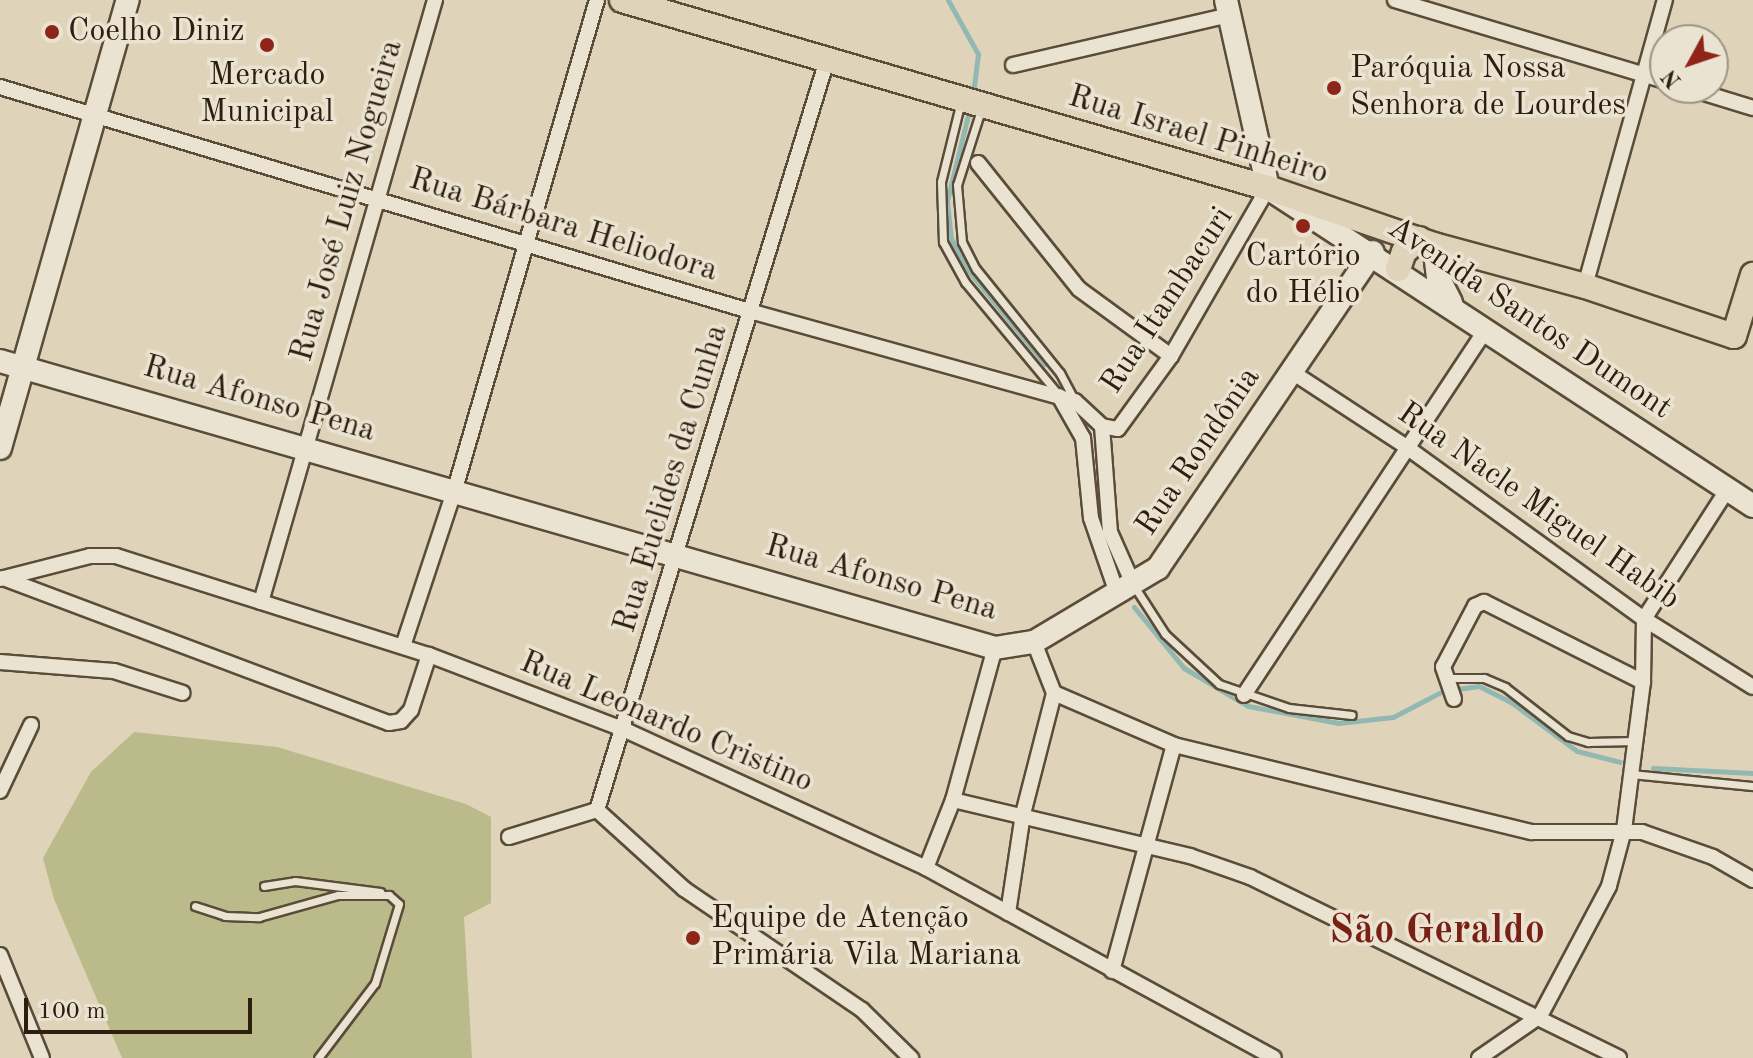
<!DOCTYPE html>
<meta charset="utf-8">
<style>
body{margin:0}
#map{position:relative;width:1753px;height:1058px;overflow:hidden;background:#dfd4b9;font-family:"Old Standard TT",serif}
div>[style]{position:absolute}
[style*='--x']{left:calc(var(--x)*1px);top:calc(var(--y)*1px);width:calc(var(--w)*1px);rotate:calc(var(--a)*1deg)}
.green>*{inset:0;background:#baba8a}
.stream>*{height:5px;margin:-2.5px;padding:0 2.5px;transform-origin:2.5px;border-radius:2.5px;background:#93b8b2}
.roads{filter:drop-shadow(2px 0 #5a4c39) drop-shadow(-2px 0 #5a4c39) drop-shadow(0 2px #5a4c39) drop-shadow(0 -2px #5a4c39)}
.lane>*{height:7px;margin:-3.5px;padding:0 3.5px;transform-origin:3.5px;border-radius:3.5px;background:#eae3d2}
.street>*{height:14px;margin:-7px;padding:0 7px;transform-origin:7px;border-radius:7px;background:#eae3d2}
.secondary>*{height:22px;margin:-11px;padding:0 11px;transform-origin:11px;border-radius:11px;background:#eae3d2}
.primary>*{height:24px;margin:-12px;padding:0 12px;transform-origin:12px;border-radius:12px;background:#dfd4b9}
.dots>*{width:22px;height:22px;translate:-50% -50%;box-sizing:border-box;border:4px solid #eae3d2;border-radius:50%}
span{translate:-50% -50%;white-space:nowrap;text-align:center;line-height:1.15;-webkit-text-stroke:7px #eae3d2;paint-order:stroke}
.poi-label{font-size:32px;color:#2d1e0e}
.left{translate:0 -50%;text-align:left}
.street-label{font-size:32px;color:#2d1e0e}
.district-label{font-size:40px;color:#7a1f14;font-weight:700}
.north{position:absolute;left:1649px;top:24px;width:80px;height:80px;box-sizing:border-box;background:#eae3d2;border:2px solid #9e9484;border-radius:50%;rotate:230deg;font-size:22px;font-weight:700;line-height:32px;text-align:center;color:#2d1e0e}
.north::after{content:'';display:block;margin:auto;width:28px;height:36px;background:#8f2418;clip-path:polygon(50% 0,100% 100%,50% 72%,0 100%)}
.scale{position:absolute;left:24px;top:998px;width:228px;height:36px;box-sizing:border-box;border:4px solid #2d1e0e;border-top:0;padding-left:10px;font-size:24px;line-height:28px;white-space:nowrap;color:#2d1e0e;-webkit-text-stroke:6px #eae3d2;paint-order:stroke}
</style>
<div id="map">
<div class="green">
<i style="clip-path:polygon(134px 732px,277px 747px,466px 804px,491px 817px,491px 903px,464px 917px,472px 1058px,122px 1058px,54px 899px,43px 858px,91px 772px)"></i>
</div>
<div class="stream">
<i style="--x:948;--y:0;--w:62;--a:60.9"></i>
<i style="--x:978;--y:54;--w:40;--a:97.1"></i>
<i style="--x:970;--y:107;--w:97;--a:103.7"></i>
<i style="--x:947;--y:201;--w:37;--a:84"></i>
<i style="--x:951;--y:238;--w:35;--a:63"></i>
<i style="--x:967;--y:269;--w:123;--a:50.6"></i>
<i style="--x:1134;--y:607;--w:79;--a:50.7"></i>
<i style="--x:1184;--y:668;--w:74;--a:30.7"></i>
<i style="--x:1248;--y:706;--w:92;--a:10.7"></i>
<i style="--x:1338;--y:723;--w:55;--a:-6.2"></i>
<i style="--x:1393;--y:717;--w:56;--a:-27.5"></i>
<i style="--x:1443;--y:691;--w:36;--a:-8"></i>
<i style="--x:1479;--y:686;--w:36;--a:27"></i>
<i style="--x:1511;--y:702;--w:82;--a:36.6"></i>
<i style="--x:1577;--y:751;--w:44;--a:14.3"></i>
<i style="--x:1653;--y:768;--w:100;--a:2.9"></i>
</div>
<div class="roads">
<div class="lane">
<i style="--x:959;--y:109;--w:75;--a:103.9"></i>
<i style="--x:941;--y:182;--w:60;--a:88.1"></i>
<i style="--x:943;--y:242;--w:46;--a:61.2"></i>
<i style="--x:965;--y:282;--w:144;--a:50.3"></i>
<i style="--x:979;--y:116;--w:72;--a:107.7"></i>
<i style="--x:957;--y:185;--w:57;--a:85"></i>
<i style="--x:962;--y:242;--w:30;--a:63"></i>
<i style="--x:976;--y:269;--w:134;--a:51.1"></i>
<i style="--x:1060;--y:373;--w:30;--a:62"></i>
<i style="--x:1134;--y:586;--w:57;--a:57.1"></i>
<i style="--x:1165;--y:634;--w:74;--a:42.8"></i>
<i style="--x:1219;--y:684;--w:74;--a:18.9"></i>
<i style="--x:1289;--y:708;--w:63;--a:6.3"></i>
<i style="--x:1446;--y:678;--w:38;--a:0"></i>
<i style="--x:1484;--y:678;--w:23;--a:23"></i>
<i style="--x:1505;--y:687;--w:80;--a:37.9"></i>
<i style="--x:1568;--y:736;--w:21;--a:17"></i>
<i style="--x:1588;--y:742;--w:47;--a:-1.2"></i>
<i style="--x:1632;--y:774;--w:122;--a:5.7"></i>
<i style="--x:264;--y:886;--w:31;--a:-9"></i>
<i style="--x:295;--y:881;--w:86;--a:7.4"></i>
<i style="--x:195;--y:906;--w:32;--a:18"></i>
<i style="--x:225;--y:916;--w:34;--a:2"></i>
<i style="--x:259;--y:917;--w:82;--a:-15.6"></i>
<i style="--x:338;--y:895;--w:51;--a:0"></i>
<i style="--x:389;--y:895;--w:13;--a:42"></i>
<i style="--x:399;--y:904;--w:83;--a:106.9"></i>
<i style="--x:375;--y:983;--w:94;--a:127.2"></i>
</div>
<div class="street">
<i style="--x:1395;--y:0;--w:282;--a:16.7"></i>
<i style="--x:1013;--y:65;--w:223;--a:-13"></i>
<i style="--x:0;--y:87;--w:786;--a:16.64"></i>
<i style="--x:753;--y:312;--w:334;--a:15.5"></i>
<i style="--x:1075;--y:401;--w:37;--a:43"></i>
<i style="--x:1688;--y:88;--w:68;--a:17.1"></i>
<i style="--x:978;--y:163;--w:161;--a:51.3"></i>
<i style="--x:1079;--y:289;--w:114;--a:36.1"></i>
<i style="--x:1585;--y:286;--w:297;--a:-74.4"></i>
<i style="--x:1292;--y:372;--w:135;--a:33.2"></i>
<i style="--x:1405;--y:446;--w:295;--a:35.9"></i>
<i style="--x:1644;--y:619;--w:128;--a:32"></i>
<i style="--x:1059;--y:396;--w:48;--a:60.3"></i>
<i style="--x:1083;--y:438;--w:80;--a:84.3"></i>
<i style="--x:1091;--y:518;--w:79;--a:70.9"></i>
<i style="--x:1102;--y:426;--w:16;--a:11"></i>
<i style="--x:1118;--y:429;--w:90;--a:-54"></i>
<i style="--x:1171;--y:356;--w:194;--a:-60"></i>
<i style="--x:1102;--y:426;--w:106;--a:85.7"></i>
<i style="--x:1110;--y:532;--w:57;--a:66.1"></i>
<i style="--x:3;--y:578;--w:412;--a:20.6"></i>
<i style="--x:389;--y:723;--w:12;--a:-9"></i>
<i style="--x:401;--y:721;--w:15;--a:-48"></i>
<i style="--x:411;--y:710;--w:58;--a:-71.9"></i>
<i style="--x:0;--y:579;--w:93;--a:-14.3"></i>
<i style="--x:90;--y:556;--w:26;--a:0"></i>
<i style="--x:116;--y:556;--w:328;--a:17.6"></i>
<i style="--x:429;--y:655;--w:208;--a:20.9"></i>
<i style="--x:623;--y:729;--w:333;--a:24.6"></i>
<i style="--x:926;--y:868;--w:396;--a:28.6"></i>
<i style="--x:261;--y:602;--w:627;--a:-73.88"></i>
<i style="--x:1034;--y:642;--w:55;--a:68.6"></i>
<i style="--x:1054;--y:693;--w:131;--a:23.4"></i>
<i style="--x:1174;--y:745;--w:368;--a:13.7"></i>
<i style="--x:1532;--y:832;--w:110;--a:0"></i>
<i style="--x:1642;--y:832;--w:75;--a:19.4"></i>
<i style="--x:1713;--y:857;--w:46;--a:29.9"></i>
<i style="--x:403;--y:646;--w:165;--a:-71.7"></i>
<i style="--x:455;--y:489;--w:509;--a:-73.81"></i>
<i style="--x:0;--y:662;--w:114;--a:4.5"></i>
<i style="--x:114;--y:671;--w:72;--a:17.7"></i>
<i style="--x:1244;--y:695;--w:439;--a:-56.5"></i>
<i style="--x:1454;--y:699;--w:34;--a:-109"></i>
<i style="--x:1443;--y:667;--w:69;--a:-62.3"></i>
<i style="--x:1475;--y:606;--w:10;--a:-24"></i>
<i style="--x:1484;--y:602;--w:178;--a:26.7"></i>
<i style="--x:0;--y:791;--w:73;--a:-64.8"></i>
<i style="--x:953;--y:800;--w:244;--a:13.3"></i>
<i style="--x:1190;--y:856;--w:64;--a:19.3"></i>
<i style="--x:1250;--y:877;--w:411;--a:26.1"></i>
<i style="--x:597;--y:810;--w:784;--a:-72.95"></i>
<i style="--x:597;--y:810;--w:118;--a:42.2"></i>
<i style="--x:684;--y:889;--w:215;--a:34.2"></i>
<i style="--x:862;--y:1010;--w:69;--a:44.4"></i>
<i style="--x:509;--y:837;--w:92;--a:-17.1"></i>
<i style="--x:926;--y:868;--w:73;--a:-68.3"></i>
<i style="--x:953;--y:800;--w:158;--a:-74.6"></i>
<i style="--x:1008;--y:913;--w:100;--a:-81.4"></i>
<i style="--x:1023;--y:814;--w:125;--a:-75.6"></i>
<i style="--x:0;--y:955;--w:111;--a:67.8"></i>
<i style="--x:1112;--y:971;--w:234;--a:-74.7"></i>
<i style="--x:1479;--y:1058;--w:74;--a:-34.5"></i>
<i style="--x:1540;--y:1016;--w:147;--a:-62"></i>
<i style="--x:1609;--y:886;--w:58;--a:-75"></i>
<i style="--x:1624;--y:830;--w:149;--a:-82.7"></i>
<i style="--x:1643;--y:682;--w:63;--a:-89.1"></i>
<i style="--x:1644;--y:619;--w:153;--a:-57.2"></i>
</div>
<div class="secondary">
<i style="--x:1226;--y:0;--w:193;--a:77.4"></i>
<i style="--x:1268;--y:188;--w:580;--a:33.25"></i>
<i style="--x:1434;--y:245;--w:32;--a:83"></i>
<i style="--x:1438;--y:277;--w:29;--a:63"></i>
<i style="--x:0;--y:361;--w:1036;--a:16.09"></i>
<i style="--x:995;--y:648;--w:39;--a:-9"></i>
<i style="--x:1034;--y:642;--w:144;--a:-30.8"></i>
<i style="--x:1158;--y:568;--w:382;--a:-55.8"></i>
<i style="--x:0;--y:448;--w:466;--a:-74.1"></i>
</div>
<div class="primary">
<i style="--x:622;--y:0;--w:673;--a:16.23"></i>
<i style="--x:1268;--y:188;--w:176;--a:19"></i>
<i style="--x:1434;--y:245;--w:156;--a:15.2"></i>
<i style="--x:1585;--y:286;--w:157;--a:18.6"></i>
<i style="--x:1734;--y:336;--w:64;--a:-72.7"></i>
<i style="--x:1398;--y:269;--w:18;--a:-71"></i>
<i style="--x:1404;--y:252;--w:20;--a:-41"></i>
</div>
</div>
<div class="dots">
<i style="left:52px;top:32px;background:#8f2418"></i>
<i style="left:267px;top:45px;background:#8f2418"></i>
<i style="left:1334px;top:88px;background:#8f2418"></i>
<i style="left:1303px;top:226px;background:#8f2418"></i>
<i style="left:693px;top:938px;background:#8f2418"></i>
</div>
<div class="poi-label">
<span class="left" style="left:68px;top:32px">Coelho Diniz</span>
<span class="left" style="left:1350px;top:88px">Paróquia Nossa<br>Senhora de Lourdes</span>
<span style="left:267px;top:95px">Mercado<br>Municipal</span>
<span style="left:1303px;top:276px">Cartório<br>do Hélio</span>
<span class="left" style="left:711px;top:938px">Equipe de Atenção<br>Primária Vila Mariana</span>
</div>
<div class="street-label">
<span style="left:1198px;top:136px;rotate:17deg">Rua Israel Pinheiro</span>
<span style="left:348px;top:201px;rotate:-74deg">Rua José Luiz Nogueira</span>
<span style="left:563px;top:226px;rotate:17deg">Rua Bárbara Heliodora</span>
<span style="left:1168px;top:301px;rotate:-57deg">Rua Itambacuri</span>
<span style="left:1529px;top:319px;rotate:34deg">Avenida Santos Dumont</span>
<span style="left:259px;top:400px;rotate:16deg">Rua Afonso Pena</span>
<span style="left:1199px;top:452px;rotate:-56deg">Rua Rondônia</span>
<span style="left:672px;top:479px;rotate:-73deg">Rua Euclides da Cunha</span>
<span style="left:1538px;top:507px;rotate:35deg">Rua Nacle Miguel Habib</span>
<span style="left:881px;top:579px;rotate:16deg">Rua Afonso Pena</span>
<span style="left:666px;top:723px;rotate:23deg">Rua Leonardo Cristino</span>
</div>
<div class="district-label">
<span style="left:1437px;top:932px">São Geraldo</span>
</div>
<div class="north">N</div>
<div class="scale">100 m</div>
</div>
